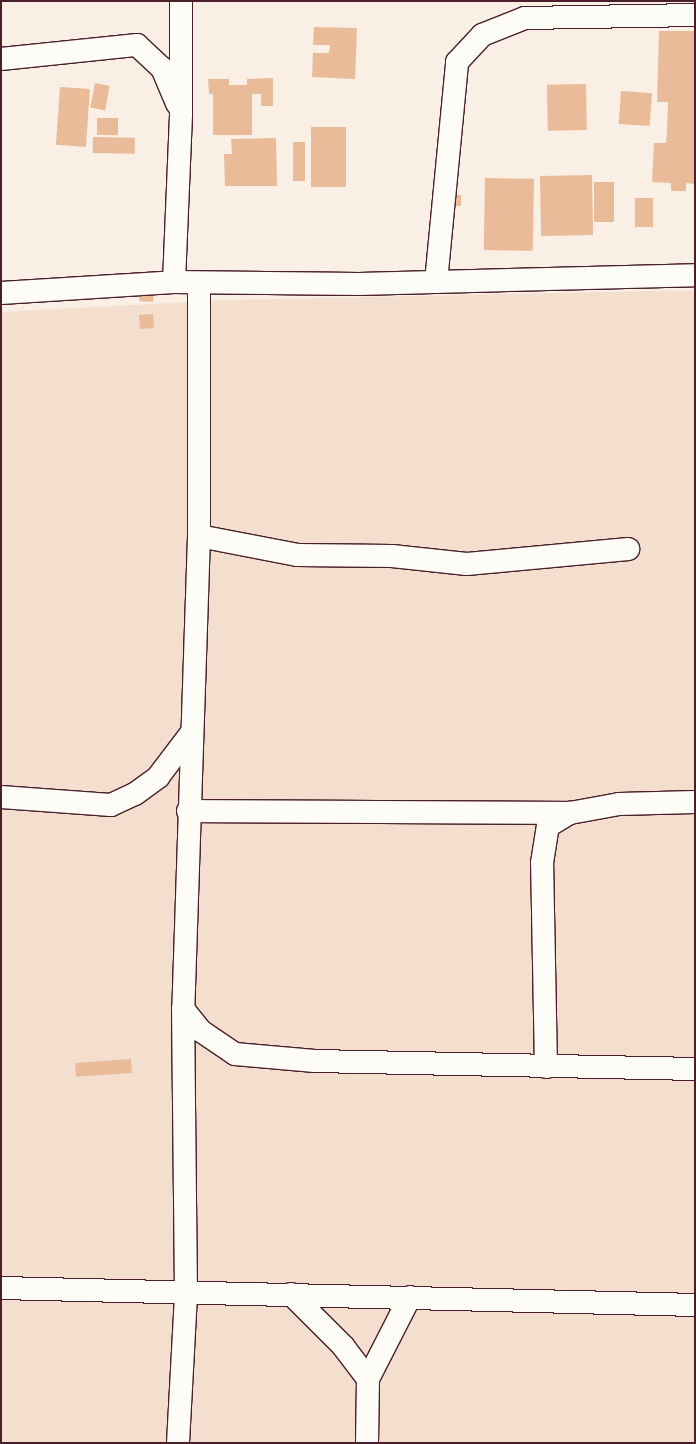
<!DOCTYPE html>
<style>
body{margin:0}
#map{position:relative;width:696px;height:1444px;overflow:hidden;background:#f9efe4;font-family:Caveat,sans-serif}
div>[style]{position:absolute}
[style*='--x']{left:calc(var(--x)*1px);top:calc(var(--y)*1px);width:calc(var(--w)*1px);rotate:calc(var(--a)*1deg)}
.built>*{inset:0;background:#f4dfce}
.building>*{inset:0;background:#e9bb99;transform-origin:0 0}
.roads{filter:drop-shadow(1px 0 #4a1f2b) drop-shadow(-1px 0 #4a1f2b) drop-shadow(0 1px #4a1f2b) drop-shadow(0 -1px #4a1f2b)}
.minor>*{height:22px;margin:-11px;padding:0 11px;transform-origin:11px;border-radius:11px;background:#fdfcf7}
span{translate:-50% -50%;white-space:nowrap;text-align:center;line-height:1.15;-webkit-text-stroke:4.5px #fdfcf7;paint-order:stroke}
.frame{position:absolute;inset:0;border:2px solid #4a1f2b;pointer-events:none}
</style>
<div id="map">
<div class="built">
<i style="clip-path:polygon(695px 290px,695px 1443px,1px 1443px,1px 312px,225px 300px)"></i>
</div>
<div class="building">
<i style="clip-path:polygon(314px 27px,357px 28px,355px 79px,312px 77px,313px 53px,329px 53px,330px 45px,313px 45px)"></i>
<i style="clip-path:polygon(659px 31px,695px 31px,695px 184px,686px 183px,686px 191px,671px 191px,671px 183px,652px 182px,654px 143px,666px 143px,667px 131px,668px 102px,657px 102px)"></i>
<i style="clip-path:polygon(273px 78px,273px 106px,261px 106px,261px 94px,252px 94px,252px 135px,213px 135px,213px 94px,209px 94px,208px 79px,229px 79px,229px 85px,247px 85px,247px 79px)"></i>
<i style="left:95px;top:83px;width:15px;height:25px;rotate:11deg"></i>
<i style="left:586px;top:84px;width:46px;height:39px;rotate:89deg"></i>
<i style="left:60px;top:87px;width:30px;height:58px;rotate:4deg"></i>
<i style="left:621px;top:91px;width:31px;height:33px;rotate:4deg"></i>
<i style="left:97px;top:118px;width:21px;height:17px"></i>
<i style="left:311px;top:127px;width:35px;height:60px"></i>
<i style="left:93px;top:137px;width:42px;height:16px;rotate:1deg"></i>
<i style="clip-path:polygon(276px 138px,277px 186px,225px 186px,224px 154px,232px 154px,231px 139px)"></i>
<i style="left:293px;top:142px;width:12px;height:39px"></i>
<i style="left:592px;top:175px;width:60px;height:52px;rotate:89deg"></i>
<i style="left:485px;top:178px;width:49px;height:72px;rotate:1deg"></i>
<i style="left:594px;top:182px;width:20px;height:40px"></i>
<i style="left:449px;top:195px;width:12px;height:11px"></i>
<i style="left:635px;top:198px;width:18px;height:29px"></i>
<i style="left:140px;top:288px;width:14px;height:13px;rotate:4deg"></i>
<i style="left:153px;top:314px;width:14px;height:14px;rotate:86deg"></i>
<i style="left:131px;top:1059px;width:14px;height:56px;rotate:86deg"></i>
</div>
<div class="roads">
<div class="minor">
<i style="--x:1;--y:59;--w:137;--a:-5.9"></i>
<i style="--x:137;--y:45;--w:34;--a:43"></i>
<i style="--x:162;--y:68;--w:39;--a:67"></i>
<i style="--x:174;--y:282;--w:169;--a:-87.6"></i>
<i style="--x:181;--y:113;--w:112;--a:-90"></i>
<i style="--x:436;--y:282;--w:221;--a:-84.5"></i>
<i style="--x:457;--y:62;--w:37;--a:-47"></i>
<i style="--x:482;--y:35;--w:46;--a:-21.6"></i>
<i style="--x:525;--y:18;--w:170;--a:-1"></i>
<i style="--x:199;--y:283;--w:253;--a:90"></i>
<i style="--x:199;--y:536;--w:473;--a:91.9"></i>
<i style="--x:183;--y:1009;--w:28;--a:51"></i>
<i style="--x:201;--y:1031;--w:41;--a:34.1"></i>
<i style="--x:235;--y:1054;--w:80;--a:5"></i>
<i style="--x:315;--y:1061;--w:380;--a:1.2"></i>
<i style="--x:1;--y:293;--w:173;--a:-3.6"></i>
<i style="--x:174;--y:282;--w:185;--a:0.6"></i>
<i style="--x:359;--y:284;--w:336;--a:-1.5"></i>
<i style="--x:199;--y:536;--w:101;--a:10.9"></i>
<i style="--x:298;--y:555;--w:94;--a:0.6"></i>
<i style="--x:392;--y:556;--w:75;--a:6.1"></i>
<i style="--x:467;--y:564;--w:162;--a:-5.3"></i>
<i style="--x:1;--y:797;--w:110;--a:4.2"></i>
<i style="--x:111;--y:805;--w:26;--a:-25"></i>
<i style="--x:135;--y:794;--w:29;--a:-36"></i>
<i style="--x:158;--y:777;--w:56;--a:-52.9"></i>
<i style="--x:188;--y:811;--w:381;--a:0.3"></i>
<i style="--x:546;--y:1067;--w:204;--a:-91.1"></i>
<i style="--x:542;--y:863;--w:37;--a:-81"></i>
<i style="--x:548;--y:826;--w:26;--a:-31"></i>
<i style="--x:570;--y:813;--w:50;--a:-10.4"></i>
<i style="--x:619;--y:804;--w:76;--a:-1.5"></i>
<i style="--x:1;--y:1288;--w:694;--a:1.4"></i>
<i style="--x:291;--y:1294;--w:74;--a:45"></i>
<i style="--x:343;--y:1346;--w:41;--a:52.9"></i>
<i style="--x:178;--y:1443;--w:150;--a:-86.9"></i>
<i style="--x:186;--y:1293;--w:284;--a:-90.6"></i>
<i style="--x:367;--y:1443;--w:64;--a:-89.1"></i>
<i style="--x:368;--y:1379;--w:92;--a:-62.9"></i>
</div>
</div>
<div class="frame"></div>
</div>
